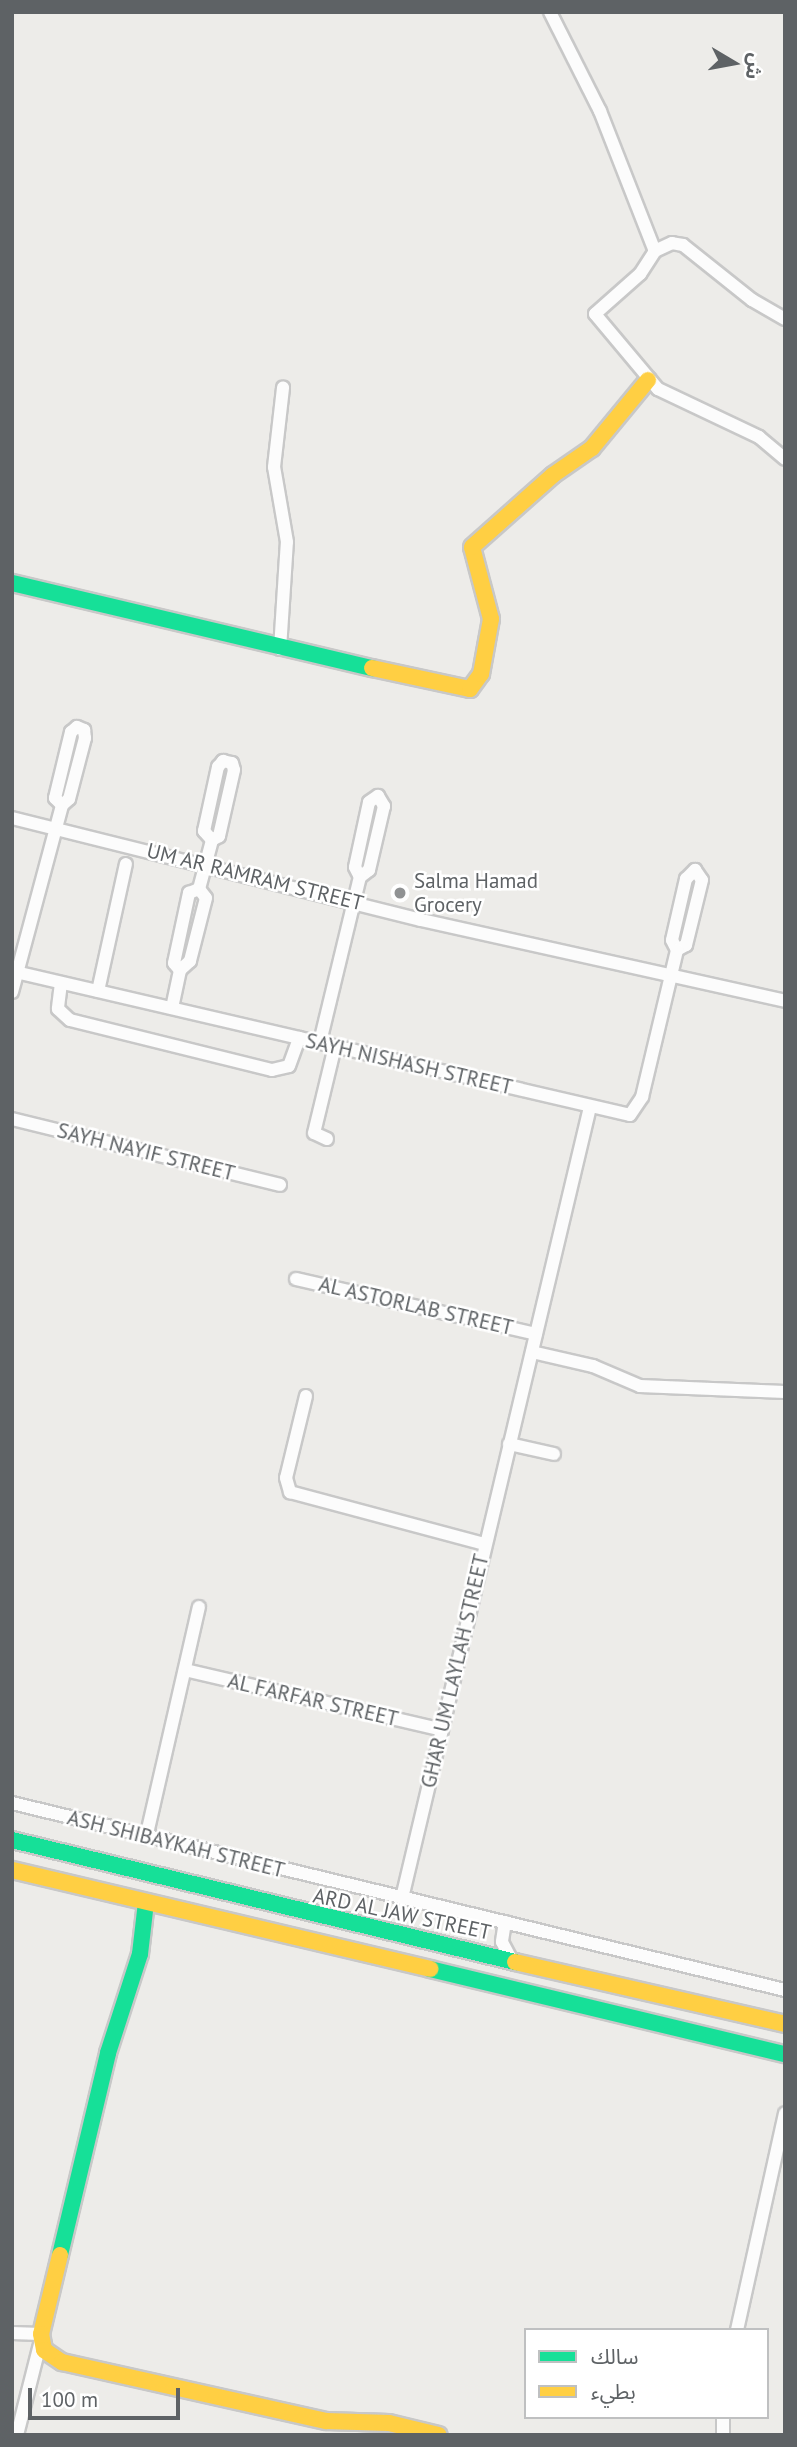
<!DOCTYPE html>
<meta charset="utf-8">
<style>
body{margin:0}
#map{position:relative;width:797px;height:2447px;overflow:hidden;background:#edece9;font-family:"PT Sans","Noto Sans Arabic",sans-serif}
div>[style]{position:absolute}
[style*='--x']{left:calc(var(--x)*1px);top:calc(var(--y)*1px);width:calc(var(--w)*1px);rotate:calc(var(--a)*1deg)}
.roads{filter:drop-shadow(2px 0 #c8c8c8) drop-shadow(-2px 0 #c8c8c8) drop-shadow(0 2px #c8c8c8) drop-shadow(0 -2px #c8c8c8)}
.street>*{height:12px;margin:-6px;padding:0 6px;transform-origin:6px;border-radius:6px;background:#fcfcfc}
.fast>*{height:16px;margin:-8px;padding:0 8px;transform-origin:8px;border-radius:8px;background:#16e098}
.slow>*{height:16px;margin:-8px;padding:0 8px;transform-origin:8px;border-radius:8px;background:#ffcf43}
.dots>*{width:19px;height:19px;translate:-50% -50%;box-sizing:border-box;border:4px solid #fff;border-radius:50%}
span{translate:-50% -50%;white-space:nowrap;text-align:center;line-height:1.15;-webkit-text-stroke:5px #fff;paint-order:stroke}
.street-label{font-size:21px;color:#5e6265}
.poi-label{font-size:21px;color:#5e6265}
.left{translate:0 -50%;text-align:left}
.frame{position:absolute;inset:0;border:14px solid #5e6265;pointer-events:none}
.legend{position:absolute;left:524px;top:2328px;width:245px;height:91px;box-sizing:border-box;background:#fff;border:2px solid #bfc0c1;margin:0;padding:9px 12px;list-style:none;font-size:21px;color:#5e6265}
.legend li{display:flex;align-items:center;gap:14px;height:35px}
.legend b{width:35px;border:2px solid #bfc0c1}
.north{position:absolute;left:699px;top:28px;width:70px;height:70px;-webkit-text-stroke:5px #fff;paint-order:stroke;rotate:100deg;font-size:19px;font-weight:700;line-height:28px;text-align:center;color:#5e6265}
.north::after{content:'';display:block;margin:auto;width:24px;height:32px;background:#5e6265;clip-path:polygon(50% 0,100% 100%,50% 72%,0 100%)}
.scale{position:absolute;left:28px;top:2388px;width:152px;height:32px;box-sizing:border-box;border:4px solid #5e6265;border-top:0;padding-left:9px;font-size:21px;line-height:24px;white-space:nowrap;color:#5e6265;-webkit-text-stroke:5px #fff;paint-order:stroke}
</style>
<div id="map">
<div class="roads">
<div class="street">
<i style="--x:550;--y:12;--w:111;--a:63.2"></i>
<i style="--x:600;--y:111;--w:150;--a:68.6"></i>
<i style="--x:785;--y:319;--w:38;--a:-150"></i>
<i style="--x:752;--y:300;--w:88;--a:-141.4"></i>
<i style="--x:683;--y:245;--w:11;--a:-170"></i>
<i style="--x:672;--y:243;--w:19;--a:155"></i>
<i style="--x:655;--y:251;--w:27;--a:123"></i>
<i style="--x:640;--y:274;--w:60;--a:138.4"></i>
<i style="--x:595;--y:314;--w:98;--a:50"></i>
<i style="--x:658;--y:389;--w:112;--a:25.4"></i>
<i style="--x:759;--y:437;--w:34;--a:40"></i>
<i style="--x:280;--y:649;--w:107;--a:-86.3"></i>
<i style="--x:287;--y:542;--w:76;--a:-99.8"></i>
<i style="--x:274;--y:467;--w:80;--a:-83.5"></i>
<i style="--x:77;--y:727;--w:8;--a:23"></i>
<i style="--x:84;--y:730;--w:8;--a:83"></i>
<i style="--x:85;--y:738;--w:63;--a:104.7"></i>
<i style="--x:69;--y:799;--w:9;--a:139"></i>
<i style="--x:62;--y:805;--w:10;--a:-135"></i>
<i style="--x:55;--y:798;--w:68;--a:-76.4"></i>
<i style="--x:71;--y:732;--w:8;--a:-40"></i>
<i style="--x:223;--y:761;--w:9;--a:13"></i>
<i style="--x:232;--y:763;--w:7;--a:74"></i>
<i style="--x:234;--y:770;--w:68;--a:102.8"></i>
<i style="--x:219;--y:836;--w:8;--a:150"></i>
<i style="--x:212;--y:840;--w:12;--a:-132"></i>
<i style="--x:204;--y:831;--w:66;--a:-77.7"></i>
<i style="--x:218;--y:767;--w:8;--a:-50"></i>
<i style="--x:378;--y:796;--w:12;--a:59"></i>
<i style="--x:384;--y:806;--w:66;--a:103.2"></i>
<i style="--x:369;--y:870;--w:11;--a:142"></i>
<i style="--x:360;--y:877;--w:11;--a:-117"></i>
<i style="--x:355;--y:867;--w:66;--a:-77.8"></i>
<i style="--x:369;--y:802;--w:11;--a:-34"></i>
<i style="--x:12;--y:818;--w:422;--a:14"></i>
<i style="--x:421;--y:920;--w:373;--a:12.5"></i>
<i style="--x:695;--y:870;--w:12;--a:55"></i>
<i style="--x:702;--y:880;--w:67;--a:103.8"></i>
<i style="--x:686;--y:945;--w:10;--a:151"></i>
<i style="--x:677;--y:950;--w:11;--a:-117"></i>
<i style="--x:672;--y:940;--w:63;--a:-77.1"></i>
<i style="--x:686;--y:879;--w:13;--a:-45"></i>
<i style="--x:199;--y:889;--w:11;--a:52"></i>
<i style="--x:206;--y:898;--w:65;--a:104.3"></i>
<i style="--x:190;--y:961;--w:13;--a:138"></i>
<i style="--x:180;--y:970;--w:9;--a:-131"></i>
<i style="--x:174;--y:963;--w:72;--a:-77.9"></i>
<i style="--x:189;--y:893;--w:11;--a:-22"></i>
<i style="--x:199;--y:889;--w:51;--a:-75.1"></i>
<i style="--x:20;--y:973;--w:626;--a:13.1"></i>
<i style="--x:630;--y:1115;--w:22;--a:-56"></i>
<i style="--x:642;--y:1097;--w:151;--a:-76.6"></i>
<i style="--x:61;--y:983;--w:26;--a:97"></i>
<i style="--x:58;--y:1009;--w:16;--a:43"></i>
<i style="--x:70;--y:1020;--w:208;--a:13.9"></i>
<i style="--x:272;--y:1070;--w:17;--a:-13"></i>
<i style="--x:289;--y:1066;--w:30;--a:-70"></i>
<i style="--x:98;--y:991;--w:130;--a:-77.6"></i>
<i style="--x:12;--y:992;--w:194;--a:-75"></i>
<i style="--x:172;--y:1008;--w:39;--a:-78"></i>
<i style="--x:320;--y:1042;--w:170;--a:-76.4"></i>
<i style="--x:12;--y:1119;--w:276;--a:13.8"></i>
<i style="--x:327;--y:1139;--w:14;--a:-155"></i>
<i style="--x:314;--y:1133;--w:89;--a:-76.4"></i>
<i style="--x:296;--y:1279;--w:246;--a:12.9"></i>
<i style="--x:532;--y:1352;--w:63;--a:12.9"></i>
<i style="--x:593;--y:1366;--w:51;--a:23.1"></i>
<i style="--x:640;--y:1386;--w:145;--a:2.4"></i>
<i style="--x:306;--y:1396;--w:84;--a:103.7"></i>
<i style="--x:286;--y:1478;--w:15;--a:74"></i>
<i style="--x:290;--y:1492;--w:201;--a:15"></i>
<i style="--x:509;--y:1444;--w:46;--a:12.5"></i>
<i style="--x:185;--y:1670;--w:264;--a:13.1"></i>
<i style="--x:12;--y:1803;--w:795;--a:13.6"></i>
<i style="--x:146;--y:1838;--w:237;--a:-77.1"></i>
<i style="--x:402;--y:1898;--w:813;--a:-76.63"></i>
<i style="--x:505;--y:1922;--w:20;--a:99"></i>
<i style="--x:502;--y:1942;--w:19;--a:62"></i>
<i style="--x:737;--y:2330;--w:222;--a:-77.5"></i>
<i style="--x:12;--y:2333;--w:29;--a:2"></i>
<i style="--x:17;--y:2435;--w:98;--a:-75.8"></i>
<i style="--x:723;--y:2435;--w:18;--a:-90"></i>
</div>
<div class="fast">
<i style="--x:12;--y:583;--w:370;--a:13.3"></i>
<i style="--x:12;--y:1840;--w:518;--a:13.63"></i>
<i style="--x:430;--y:1969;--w:365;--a:13.5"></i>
<i style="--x:60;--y:2255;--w:208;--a:-76.6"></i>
<i style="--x:108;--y:2053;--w:104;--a:-72.1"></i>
<i style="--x:140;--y:1954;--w:52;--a:-83.4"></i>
</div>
<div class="slow">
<i style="--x:372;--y:668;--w:100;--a:12.1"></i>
<i style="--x:470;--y:689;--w:19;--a:-54"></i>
<i style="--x:481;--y:674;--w:56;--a:-79.7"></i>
<i style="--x:491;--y:619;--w:74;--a:-104.8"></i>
<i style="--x:472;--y:547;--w:108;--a:-41.6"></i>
<i style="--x:553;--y:475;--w:47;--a:-34.7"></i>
<i style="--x:592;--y:448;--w:88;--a:-50.5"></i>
<i style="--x:12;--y:1870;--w:430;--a:13.3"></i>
<i style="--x:515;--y:1962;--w:277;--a:12.9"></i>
<i style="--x:60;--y:2255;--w:81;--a:103.5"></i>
<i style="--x:41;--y:2334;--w:16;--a:79"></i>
<i style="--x:44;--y:2350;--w:22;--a:34"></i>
<i style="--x:62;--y:2362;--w:271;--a:12.6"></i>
<i style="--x:326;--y:2421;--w:63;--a:1.8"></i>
<i style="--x:389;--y:2423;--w:51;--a:13.5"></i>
</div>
</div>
<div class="dots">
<i style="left:400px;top:893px;background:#909293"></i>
</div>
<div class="street-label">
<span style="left:255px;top:877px;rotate:14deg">UM AR RAMRAM STREET</span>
<span style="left:409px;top:1064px;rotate:13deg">SAYH NISHASH STREET</span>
<span style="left:146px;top:1152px;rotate:14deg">SAYH NAYIF STREET</span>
<span style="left:416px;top:1306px;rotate:13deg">AL ASTORLAB STREET</span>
<span style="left:455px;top:1671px;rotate:-77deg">GHAR UM LAYLAH STREET</span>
<span style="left:313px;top:1700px;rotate:13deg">AL FARFAR STREET</span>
<span style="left:176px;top:1844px;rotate:14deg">ASH SHIBAYKAH STREET</span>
<span style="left:402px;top:1914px;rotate:12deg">ARD AL JAW STREET</span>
</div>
<div class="poi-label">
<span class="left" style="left:414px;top:893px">Salma Hamad<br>Grocery</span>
</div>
<div class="frame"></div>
<ul class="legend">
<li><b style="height:9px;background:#16e098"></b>سالك</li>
<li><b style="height:9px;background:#ffcf43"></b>بطيء</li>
</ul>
<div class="north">ش</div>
<div class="scale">100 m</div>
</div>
